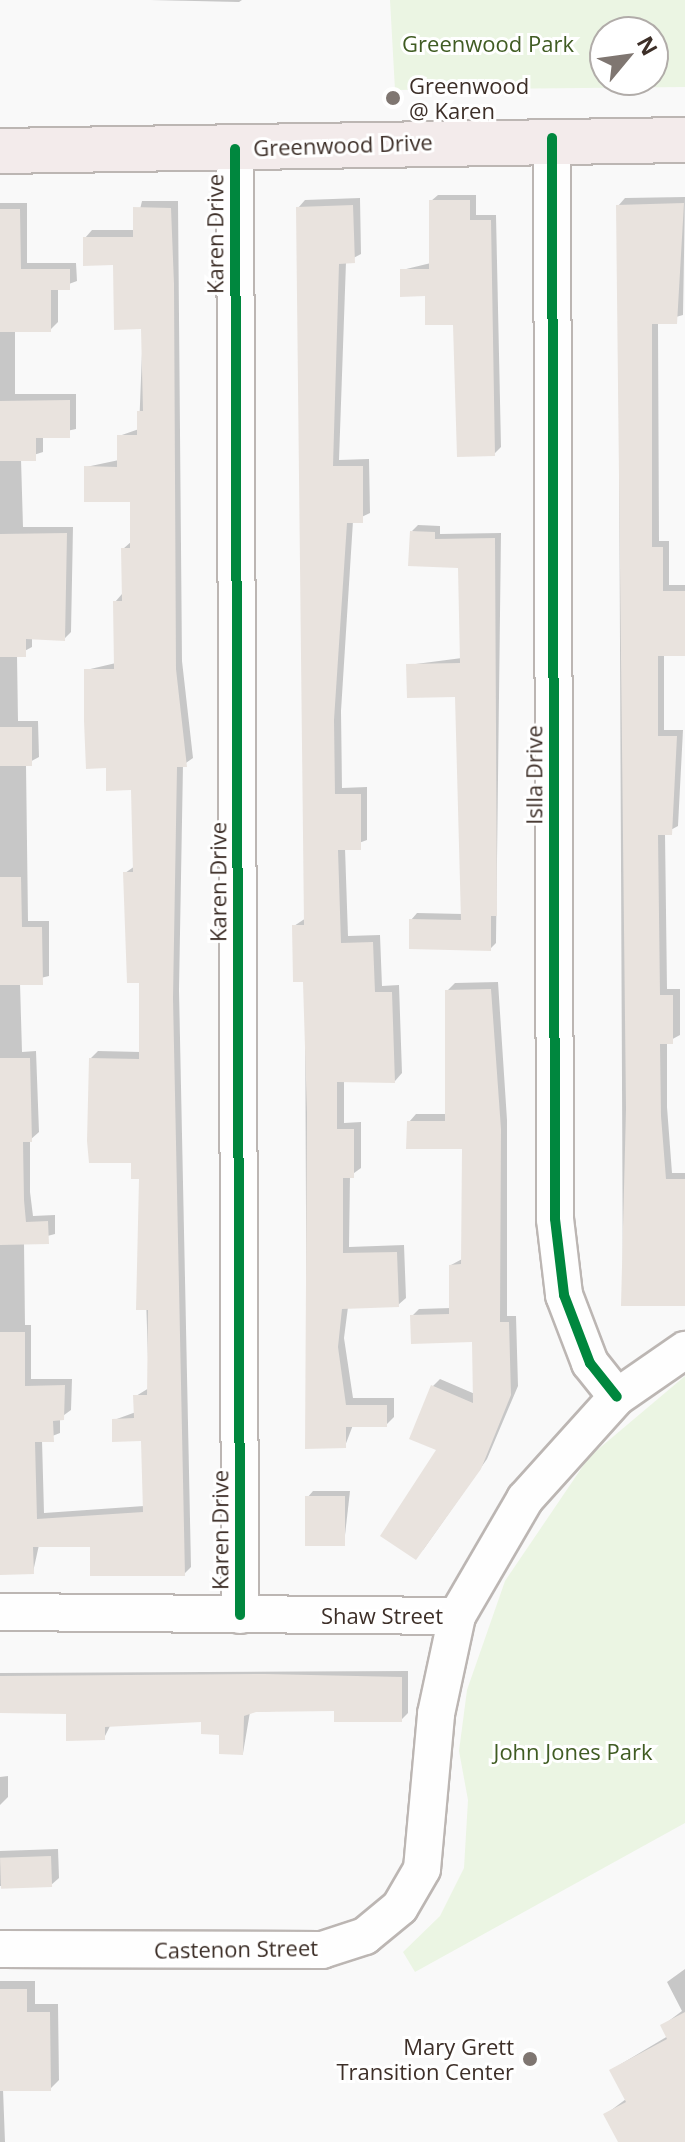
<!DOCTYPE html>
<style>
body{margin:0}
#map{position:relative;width:685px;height:2142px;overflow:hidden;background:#f9f9f9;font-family:"Open Sans",sans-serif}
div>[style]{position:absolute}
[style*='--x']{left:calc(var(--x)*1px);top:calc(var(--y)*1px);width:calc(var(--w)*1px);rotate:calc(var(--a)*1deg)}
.green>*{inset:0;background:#ebf5e3}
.shadow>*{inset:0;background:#0003}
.building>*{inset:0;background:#e9e3de;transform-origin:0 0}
.roads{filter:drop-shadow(2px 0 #bcb6b3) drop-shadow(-2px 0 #bcb6b3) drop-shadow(0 2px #bcb6b3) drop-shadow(0 -2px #bcb6b3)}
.minor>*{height:36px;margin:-18px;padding:0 18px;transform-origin:18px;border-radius:18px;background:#fefefe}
.major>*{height:44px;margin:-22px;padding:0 22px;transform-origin:22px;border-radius:22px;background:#f3ebeb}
.cycleway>*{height:10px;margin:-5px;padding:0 5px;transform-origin:5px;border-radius:5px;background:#00873e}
.dots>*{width:22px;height:22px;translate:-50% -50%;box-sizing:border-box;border:4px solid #fff;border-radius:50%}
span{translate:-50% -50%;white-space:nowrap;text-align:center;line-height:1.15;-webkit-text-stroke:6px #fff;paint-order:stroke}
.park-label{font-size:22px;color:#405c23}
.poi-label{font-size:22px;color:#3d2f28}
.left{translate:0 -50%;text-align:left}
.right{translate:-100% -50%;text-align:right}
.street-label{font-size:22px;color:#3d2f28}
.north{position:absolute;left:589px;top:16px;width:80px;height:80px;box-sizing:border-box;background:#fff;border:2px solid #b1aca9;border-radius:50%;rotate:61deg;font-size:22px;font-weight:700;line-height:32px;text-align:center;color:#3d2f28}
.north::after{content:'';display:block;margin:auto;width:28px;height:36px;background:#7f7671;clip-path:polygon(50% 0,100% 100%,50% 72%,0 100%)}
</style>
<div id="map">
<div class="green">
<i style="clip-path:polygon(evenodd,390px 0,685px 0,685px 87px,395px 90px,390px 0,653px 32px,653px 80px,605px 80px,605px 32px,653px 32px)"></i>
<i style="clip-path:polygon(685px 1376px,685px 1823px,415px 1972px,403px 1952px,440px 1916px,464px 1868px,468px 1800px,459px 1751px,467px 1690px,505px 1581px,589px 1457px)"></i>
</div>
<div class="shadow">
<i style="clip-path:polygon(150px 0,242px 0,239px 2px)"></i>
<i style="clip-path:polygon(438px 195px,476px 195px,476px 215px,496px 215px,501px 447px,494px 454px,455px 323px,402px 270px,431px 263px,431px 201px)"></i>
<i style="clip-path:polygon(685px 197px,683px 315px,658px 322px,659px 541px,669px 541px,669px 585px,685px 585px,685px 654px,664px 654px,664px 730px,683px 730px,678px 826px,665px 833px,667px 989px,680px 989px,680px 1035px,667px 1042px,667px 1107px,672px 1173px,685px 1173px,685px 1304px,623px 1304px,618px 206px,625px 198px)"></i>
<i style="clip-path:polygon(360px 198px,361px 254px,346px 262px,339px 460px,369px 459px,370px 513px,353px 521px,341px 711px,342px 788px,367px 787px,367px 840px,345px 848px,348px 936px,380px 935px,382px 986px,399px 985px,402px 1073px,395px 1081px,344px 1080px,344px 1123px,361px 1122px,361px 1168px,350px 1176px,349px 1247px,404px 1245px,406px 1298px,398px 1305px,348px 1307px,344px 1338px,353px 1398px,394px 1398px,394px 1417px,386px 1425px,353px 1425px,345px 1446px,307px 1447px,305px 980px,294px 926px,306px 918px,298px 208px,305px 200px)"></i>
<i style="clip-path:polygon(142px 201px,178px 201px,182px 661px,193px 758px,183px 765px,179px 990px,191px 1567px,184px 1574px,92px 1545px,39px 1545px,33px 1572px,0 1573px,0 203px,27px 203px,27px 263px,76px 263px,77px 281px,58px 288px,58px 322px,50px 330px,15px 330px,15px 394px,76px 394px,76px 429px,43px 436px,43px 452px,21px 459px,23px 527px,73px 527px,71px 632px,64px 639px,32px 637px,32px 647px,17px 655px,18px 721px,38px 721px,39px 757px,26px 764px,28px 921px,49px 921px,49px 976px,20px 983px,22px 1052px,36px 1051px,39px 1132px,30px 1140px,30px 1192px,33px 1216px,55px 1215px,55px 1234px,24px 1242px,25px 1325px,31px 1325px,31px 1379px,72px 1379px,71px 1410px,60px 1418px,60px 1433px,42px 1440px,44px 1513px,144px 1506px,143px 1439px,114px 1420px,136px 1412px,136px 1396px,149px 1388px,142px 1177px,91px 1058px,98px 1051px,141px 1052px,141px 981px,125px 873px,135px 866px,133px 788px,108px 766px,86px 670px,116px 663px,115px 602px,122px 594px,123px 549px,132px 541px,132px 500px,86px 467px,119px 460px,119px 436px,139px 429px,143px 327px,115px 263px,85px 238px,92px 230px,135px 230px)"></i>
<i style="clip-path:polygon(418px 525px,440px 526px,440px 534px,501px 533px,496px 943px,490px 949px,411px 920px,417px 913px,463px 914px,457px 695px,408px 665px,462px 658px,460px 566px,412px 531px)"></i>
<i style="clip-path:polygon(498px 982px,507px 1120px,507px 1316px,516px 1316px,518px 1386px,487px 1459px,423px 1550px,439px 1449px,433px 1386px,440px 1379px,475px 1394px,474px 1340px,412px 1316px,419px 1309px,451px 1308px,451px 1265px,464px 1258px,465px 1147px,409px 1122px,416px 1114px,447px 1114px,447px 991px,455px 983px)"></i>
<i style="clip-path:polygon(313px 1491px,350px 1491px,344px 1544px,307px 1498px)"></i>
<i style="clip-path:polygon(408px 1671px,408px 1713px,401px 1720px,336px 1709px,250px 1712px,243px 1753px,204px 1719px,111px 1724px,104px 1738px,68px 1712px,0 1711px,0 1673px)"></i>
<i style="clip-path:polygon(8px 1776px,8px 1797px,0 1805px,0 1777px)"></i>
<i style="clip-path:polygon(58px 1849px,59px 1878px,51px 1885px,0 1886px,0 1851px)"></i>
<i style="clip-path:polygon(685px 1969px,685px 2142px,621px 2142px,606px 2114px,626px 2099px,611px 2070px,668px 2036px,662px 2026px,682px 2011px,667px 1982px)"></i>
<i style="clip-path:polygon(0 1981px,35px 1981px,35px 2004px,58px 2004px,59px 2080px,50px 2089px,3px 2089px,5px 2142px,0 2142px)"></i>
</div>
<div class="building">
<i style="clip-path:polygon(429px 200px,470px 200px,470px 220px,491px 220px,495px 456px,457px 457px,453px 325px,425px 325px,425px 296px,400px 297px,400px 269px,429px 269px)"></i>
<i style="clip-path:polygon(684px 203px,677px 324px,652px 324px,652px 547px,663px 547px,663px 591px,685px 591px,685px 656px,658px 656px,658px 736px,677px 736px,672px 835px,658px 835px,660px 995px,673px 995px,673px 1044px,660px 1044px,661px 1116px,666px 1179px,685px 1179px,685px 1306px,621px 1306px,626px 1109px,616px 205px)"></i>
<i style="clip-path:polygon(353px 205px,355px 263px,339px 264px,333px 466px,363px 466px,363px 523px,347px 523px,334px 720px,335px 794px,361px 794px,361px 850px,338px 850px,341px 943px,373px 942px,375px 992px,392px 992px,395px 1083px,337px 1082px,337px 1129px,354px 1129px,354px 1178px,343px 1178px,343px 1253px,397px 1252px,399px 1307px,342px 1309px,338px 1347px,346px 1405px,387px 1405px,387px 1427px,346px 1427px,346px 1448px,305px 1449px,307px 1113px,303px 982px,293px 982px,292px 925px,304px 925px,296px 207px)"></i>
<i style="clip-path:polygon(133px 207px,171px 208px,174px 284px,176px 669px,187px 767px,177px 767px,173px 998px,185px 1576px,90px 1576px,90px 1547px,33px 1547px,34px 1574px,0 1575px,0 1332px,25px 1332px,25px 1386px,65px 1385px,64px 1420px,53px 1421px,54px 1442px,35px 1442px,37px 1519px,143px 1512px,141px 1441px,112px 1442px,112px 1419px,134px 1418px,133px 1395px,147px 1395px,148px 1310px,136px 1310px,139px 1179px,131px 1179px,131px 1163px,89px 1163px,87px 1141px,89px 1058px,139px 1059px,139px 983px,127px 983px,123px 872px,133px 872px,131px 790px,106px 791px,106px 768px,86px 769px,84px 721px,84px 669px,114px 669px,113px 601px,122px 601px,121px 548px,130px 548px,130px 502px,84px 502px,84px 466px,117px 467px,117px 435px,137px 435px,137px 411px,143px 411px,141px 329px,114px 330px,113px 265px,83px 266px,83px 237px,133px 237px)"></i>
<i style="clip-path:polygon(0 209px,20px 209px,21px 269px,70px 269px,70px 290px,51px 290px,51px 332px,0 332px)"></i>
<i style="clip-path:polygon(70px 400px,70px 438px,36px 438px,36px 461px,0 461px,0 401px)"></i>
<i style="clip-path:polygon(410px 531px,435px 532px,435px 539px,495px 538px,497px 916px,491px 916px,491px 951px,409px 949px,409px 919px,461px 920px,455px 697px,407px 698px,406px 664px,460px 663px,458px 568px,408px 566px)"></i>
<i style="clip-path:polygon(67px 533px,65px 641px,26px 639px,26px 657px,0 657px,0 534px)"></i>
<i style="left:0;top:727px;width:32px;height:39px"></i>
<i style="clip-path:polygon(0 877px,21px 877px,22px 927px,42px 927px,43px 985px,0 985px)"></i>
<i style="clip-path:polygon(491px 989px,501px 1129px,500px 1322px,509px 1322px,511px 1395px,481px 1469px,416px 1560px,380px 1536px,436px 1450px,409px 1439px,431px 1385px,473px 1403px,472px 1342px,411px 1344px,410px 1315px,449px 1314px,449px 1265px,461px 1264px,462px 1149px,406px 1149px,407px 1121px,445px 1121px,445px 990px)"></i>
<i style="clip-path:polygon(0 1058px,30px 1058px,32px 1142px,23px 1142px,24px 1200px,26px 1222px,48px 1221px,49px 1244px,0 1245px)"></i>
<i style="left:345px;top:1496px;width:50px;height:40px;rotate:90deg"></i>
<i style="clip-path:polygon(265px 1674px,402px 1677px,402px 1722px,334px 1722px,334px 1711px,256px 1712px,244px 1716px,243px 1755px,219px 1754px,219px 1735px,201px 1734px,201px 1722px,105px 1727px,105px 1740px,66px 1741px,66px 1714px,0 1713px,0 1676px)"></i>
<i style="left:51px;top:1856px;width:31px;height:51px;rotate:88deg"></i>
<i style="clip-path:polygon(0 1989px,27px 1989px,27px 2012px,50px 2012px,51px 2091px,0 2091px)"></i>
<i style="clip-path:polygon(685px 2012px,685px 2142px,618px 2142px,603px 2114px,626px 2102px,609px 2070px,667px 2039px,660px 2025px)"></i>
</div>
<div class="roads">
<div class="minor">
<i style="--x:552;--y:138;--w:1081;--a:89.84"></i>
<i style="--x:555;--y:1219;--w:77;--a:83.2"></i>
<i style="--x:564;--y:1295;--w:73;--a:69.1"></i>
<i style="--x:590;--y:1363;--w:43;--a:51.5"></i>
<i style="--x:235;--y:149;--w:1466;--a:89.8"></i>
<i style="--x:0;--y:1612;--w:457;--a:0.5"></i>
<i style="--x:457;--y:1616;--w:135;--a:-59.8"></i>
<i style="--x:525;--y:1499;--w:137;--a:-48"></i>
<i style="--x:617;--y:1397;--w:83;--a:-34.7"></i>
<i style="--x:0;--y:1949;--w:322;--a:0.2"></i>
<i style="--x:322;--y:1950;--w:45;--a:-18"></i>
<i style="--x:365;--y:1936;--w:45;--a:-39.6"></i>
<i style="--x:400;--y:1907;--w:44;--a:-59.9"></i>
<i style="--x:422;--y:1869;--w:156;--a:-84.8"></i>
<i style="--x:436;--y:1714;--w:100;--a:-77.9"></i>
</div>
<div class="major">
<i style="--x:0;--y:151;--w:685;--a:-0.92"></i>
</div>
</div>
<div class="cycleway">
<i style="--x:552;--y:138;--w:1081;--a:89.84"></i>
<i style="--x:555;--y:1219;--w:77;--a:83.2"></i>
<i style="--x:564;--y:1295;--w:73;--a:69.1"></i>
<i style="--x:590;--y:1363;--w:43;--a:51.5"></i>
<i style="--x:235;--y:149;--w:1466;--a:89.8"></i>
</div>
<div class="dots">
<i style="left:393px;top:98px;background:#7f7671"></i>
<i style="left:530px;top:2059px;background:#7f7671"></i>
</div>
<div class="park-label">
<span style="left:488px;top:44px">Greenwood Park</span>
<span style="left:573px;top:1752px">John Jones Park</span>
</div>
<div class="poi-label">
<span class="left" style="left:409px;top:98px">Greenwood<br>@ Karen</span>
<span class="right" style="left:514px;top:2059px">Mary Grett<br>Transition Center</span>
</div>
<div class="street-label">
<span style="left:343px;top:145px;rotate:-2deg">Greenwood Drive</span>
<span style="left:215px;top:234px;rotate:-90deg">Karen Drive</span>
<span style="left:534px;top:775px;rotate:-90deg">Islla Drive</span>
<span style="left:218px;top:882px;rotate:-90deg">Karen Drive</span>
<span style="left:220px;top:1530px;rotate:-90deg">Karen Drive</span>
<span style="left:382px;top:1616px">Shaw Street</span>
<span style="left:236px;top:1949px;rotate:-1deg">Castenon Street</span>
</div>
<div class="north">N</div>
</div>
